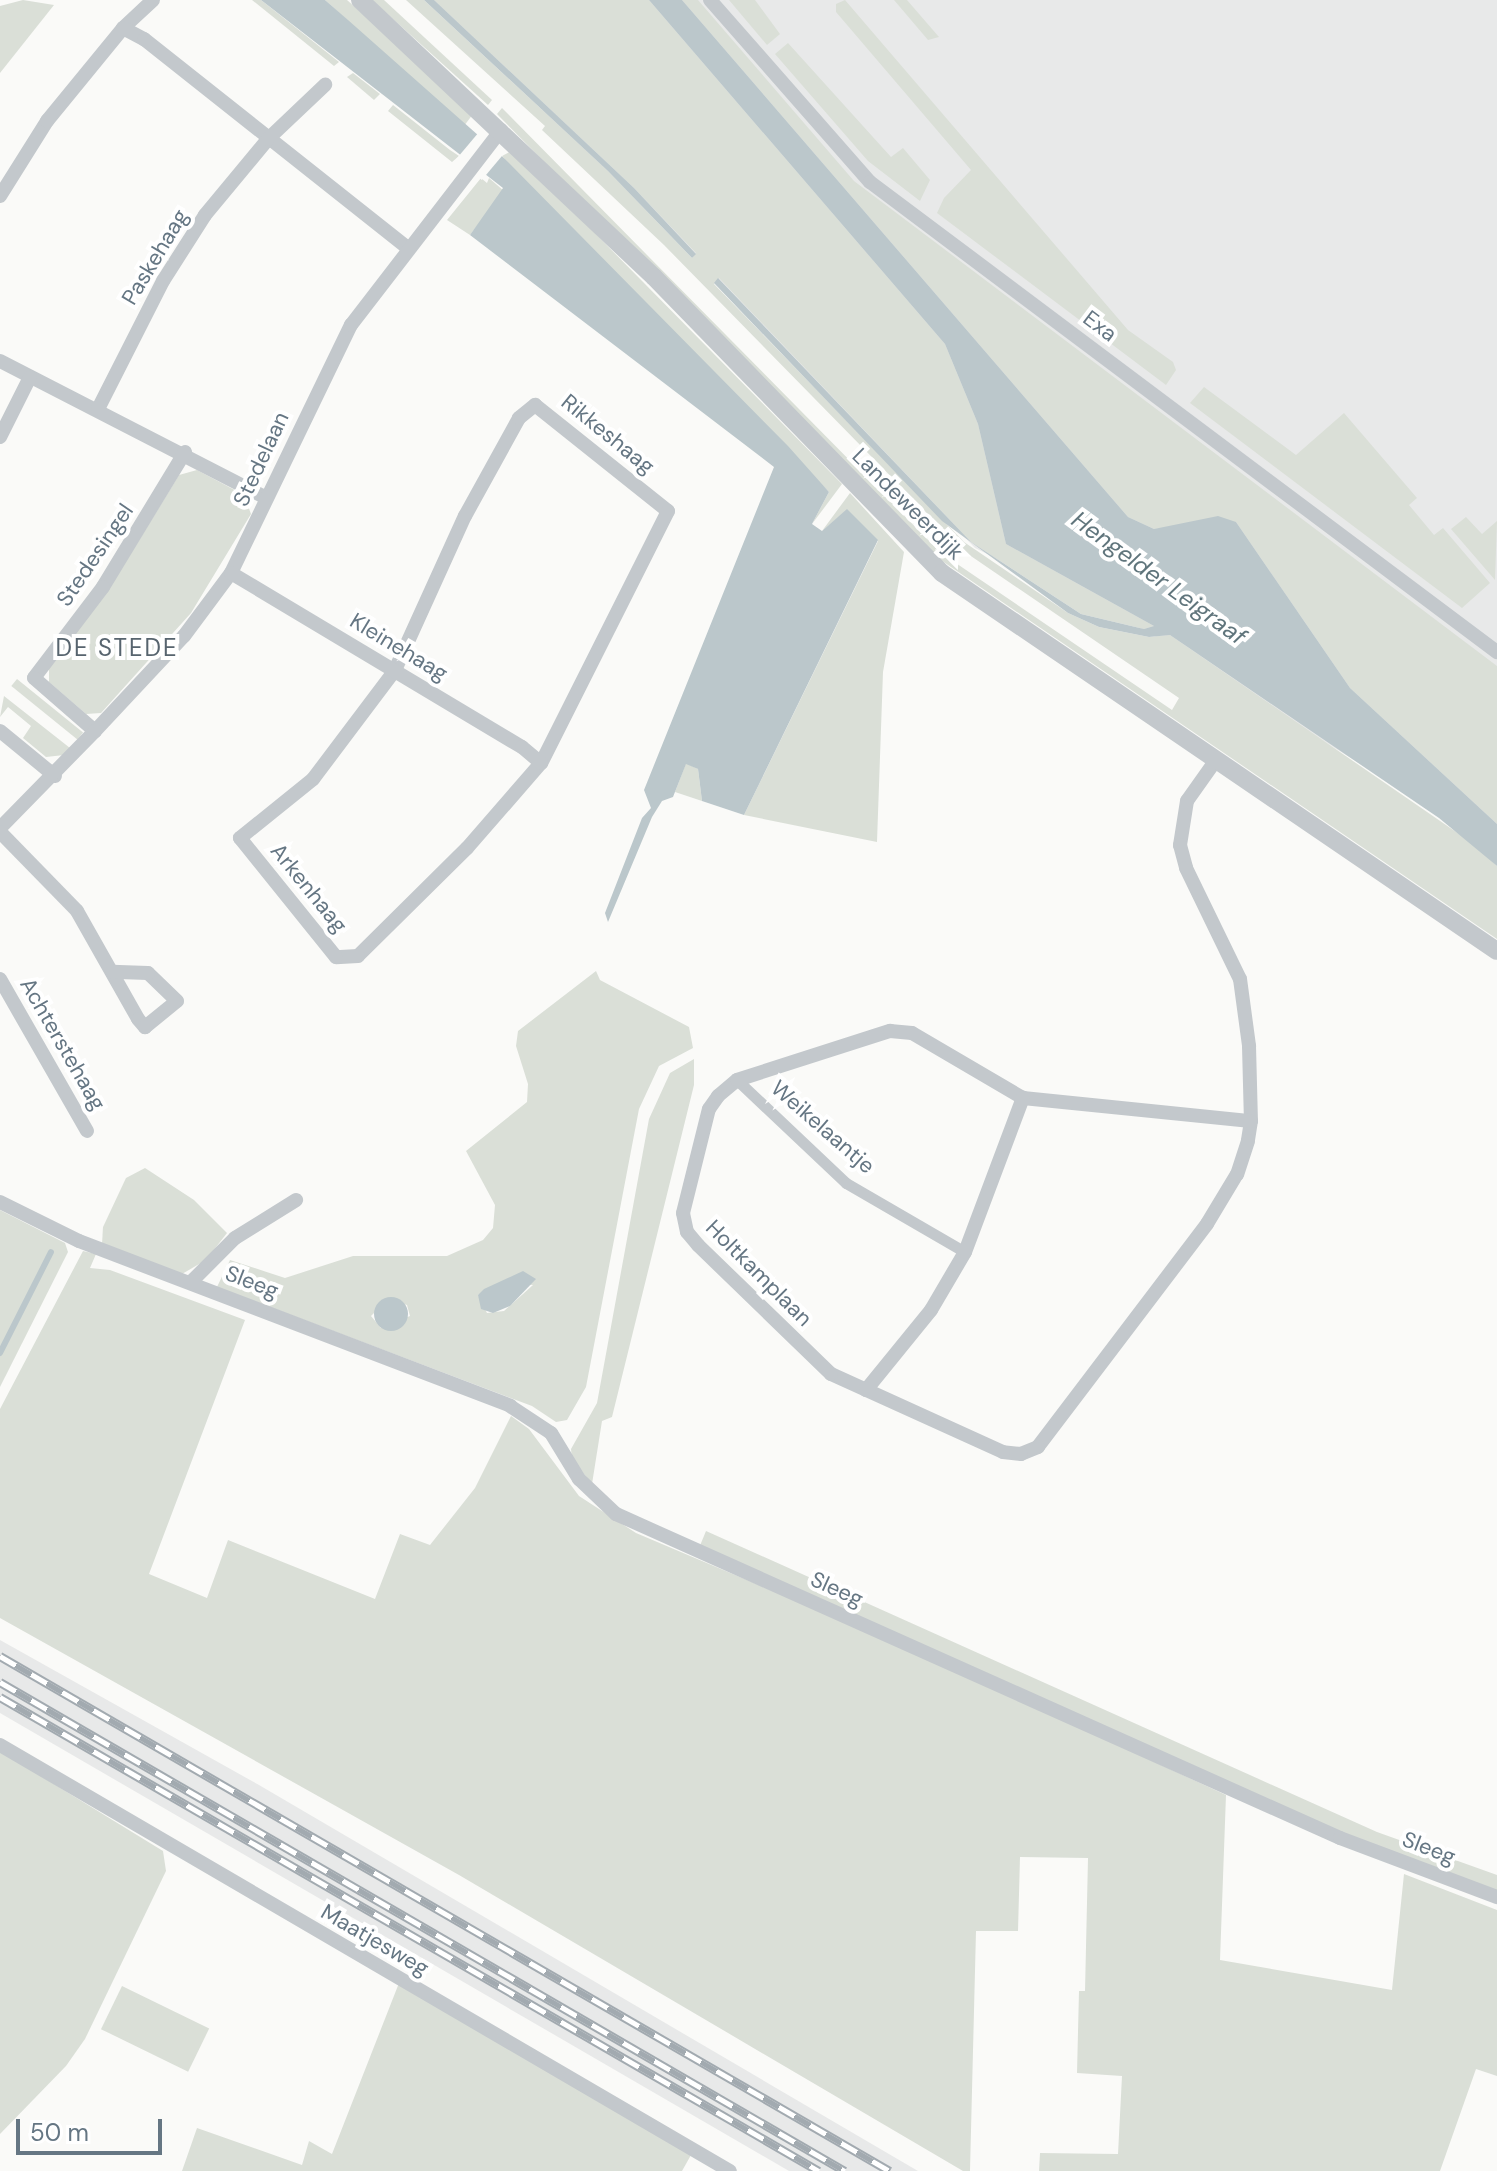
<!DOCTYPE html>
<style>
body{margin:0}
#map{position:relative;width:1497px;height:2171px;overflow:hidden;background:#fafaf8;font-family:"DM Sans",sans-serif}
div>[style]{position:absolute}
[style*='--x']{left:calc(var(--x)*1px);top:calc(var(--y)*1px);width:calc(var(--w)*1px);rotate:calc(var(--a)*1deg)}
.built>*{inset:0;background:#e8e9e9}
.green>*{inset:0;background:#dadfd7;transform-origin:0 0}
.water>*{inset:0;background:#bbc7cb}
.round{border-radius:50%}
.pier>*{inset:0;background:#fafaf8;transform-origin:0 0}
.stream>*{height:6px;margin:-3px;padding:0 3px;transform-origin:3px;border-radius:3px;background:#bbc7cb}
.pedestrian>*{height:11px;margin:-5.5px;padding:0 5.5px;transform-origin:5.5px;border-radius:5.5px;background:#c3c8cc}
.minor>*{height:14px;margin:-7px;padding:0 7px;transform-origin:7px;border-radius:7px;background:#c3c8cc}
.tertiary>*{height:18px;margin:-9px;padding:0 9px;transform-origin:9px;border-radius:9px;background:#c3c8cc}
.rail>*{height:9px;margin-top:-4.5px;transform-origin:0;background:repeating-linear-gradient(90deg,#fff 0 18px,#a2aab0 0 36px);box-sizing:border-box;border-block:2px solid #a2aab0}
span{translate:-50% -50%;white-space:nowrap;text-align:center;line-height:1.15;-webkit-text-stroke:8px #fff;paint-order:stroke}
.street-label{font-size:22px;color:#657683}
.water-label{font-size:24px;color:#60757c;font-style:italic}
.neighbourhood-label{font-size:24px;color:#57646e;letter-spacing:2px}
.scale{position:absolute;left:16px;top:2119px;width:146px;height:36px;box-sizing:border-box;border:4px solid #657683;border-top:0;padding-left:10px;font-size:24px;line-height:28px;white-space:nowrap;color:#657683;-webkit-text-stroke:6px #fff;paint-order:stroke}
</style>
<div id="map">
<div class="built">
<i style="clip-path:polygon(429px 0,1497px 0,1497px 849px,1148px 632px,975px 548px,693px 256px)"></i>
<i style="clip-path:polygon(0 1640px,259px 1785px,918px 2171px,789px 2171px,0 1713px)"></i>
</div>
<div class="green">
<i style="clip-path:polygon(23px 0,54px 5px,0 73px,0 6px)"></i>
<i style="clip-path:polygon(252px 0,261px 0,339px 62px,334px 66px)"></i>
<i style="clip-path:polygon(325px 0,347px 0,424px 69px,473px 114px,464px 126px)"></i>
<i style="clip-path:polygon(372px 0,384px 0,492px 100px,488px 105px)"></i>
<i style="clip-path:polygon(406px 0,424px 0,608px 171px,692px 258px,696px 253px,634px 188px,434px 0,649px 0,945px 344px,978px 424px,1006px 544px,1154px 626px,1144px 629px,1081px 614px,971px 542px,719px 278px,714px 284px,964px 542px,1068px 613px,1099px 627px,1149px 637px,1170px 635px,1475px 845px,1497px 866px,1497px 939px,929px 552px,497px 114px,502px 108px,941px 553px,1172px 710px,1179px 698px,965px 552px,664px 245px,542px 130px,545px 126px)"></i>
<i style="clip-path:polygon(682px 0,698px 0,854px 181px,1497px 666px,1497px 824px,1350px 688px,1236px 522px,1154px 529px,1128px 517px)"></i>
<i style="clip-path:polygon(729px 0,755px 0,780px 34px,767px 45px)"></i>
<i style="clip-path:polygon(845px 0,1128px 330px,1173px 362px,1176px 370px,1166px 385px,937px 213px,944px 198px,971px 170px,836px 12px,836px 4px)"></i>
<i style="clip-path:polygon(894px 0,907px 0,939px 37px,928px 40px)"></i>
<i style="clip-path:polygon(788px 43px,891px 157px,903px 148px,930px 180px,920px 201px,868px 161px,775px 54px)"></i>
<i style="clip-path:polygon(353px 73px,380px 94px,374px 100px,347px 77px)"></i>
<i style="clip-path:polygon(393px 105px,450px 150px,459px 156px,452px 162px,388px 111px)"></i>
<i style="clip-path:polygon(513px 150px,842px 484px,812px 524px,829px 492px,535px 193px,502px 156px)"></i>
<i style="clip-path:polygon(481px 178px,487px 183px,489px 178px,504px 191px,470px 235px,447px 220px)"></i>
<i style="clip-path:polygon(1204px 387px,1296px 455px,1344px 413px,1417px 498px,1409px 505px,1434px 535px,1443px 528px,1490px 583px,1462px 608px,1190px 403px)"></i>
<i style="clip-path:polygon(197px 470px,244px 495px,251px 514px,191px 613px,101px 713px,86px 714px,49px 682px,49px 668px,112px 584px,179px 475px)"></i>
<i style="clip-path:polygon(850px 493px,904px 552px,883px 672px,877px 842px,744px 815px,878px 541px,847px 510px,822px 531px)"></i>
<i style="clip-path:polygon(1466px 517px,1482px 534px,1497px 521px,1495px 580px,1451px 529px)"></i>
<i style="left:17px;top:679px;width:85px;height:9px;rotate:39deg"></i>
<i style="clip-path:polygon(4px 696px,70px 748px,64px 755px,46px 757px,23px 738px,31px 726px,8px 707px,0 717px)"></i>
<i style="clip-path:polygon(686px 763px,698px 769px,702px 801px,675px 792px)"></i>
<i style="clip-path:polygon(evenodd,596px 971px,600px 980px,689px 1027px,693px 1048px,659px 1066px,639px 1109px,586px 1387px,567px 1420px,556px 1422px,532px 1406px,217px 1287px,230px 1260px,285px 1278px,353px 1256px,447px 1256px,483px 1240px,493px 1228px,495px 1205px,466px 1151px,527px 1102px,528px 1084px,516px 1046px,518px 1031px,596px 971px,504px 1283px,533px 1285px,504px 1311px,487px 1313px,478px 1295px,504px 1283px,596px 971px,388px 1299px,407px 1305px,410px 1316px,381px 1328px,371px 1316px,388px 1299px)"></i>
<i style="clip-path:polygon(694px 1059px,694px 1085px,612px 1417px,602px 1421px,592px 1484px,572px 1459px,571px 1449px,597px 1403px,649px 1119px,670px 1073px)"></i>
<i style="clip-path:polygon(145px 1168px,194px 1200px,227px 1233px,206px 1260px,182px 1274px,102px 1244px,103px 1227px,126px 1178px)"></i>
<i style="clip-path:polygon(0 1210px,65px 1243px,68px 1252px,0 1387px)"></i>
<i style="clip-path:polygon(83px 1251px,96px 1254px,90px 1268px,110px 1270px,245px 1320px,149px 1574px,207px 1598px,228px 1540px,375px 1599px,400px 1534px,430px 1545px,475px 1488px,511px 1416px,529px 1429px,579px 1496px,636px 1533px,912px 1650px,1226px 1795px,1220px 1960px,1392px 1990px,1404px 1874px,1497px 1910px,1497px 2076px,1476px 2069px,1440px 2171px,1039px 2171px,1040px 2153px,1118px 2154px,1122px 2076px,1077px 2073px,1079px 1991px,1085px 1991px,1088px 1858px,1020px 1857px,1018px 1931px,976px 1931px,970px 2171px,963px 2171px,459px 1875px,0 1618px,0 1409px)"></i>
<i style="clip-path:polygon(706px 1531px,1377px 1832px,1497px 1875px,1497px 1891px,1398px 1857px,699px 1548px)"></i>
<i style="clip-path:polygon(0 1751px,163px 1851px,166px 1871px,85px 2039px,66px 2066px,0 2134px)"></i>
<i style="clip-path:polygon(399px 1983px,691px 2155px,682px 2171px,182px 2171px,197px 2128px,302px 2165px,309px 2141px,332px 2154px)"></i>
<i style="left:122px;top:1986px;width:97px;height:48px;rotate:26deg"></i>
</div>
<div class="water">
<i style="clip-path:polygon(261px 0,325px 0,348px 20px,505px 159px,788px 446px,829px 492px,812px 524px,822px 531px,847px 509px,878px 540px,744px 815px,702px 801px,698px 769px,686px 764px,673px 797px,662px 801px,652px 817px,608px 922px,605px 913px,642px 818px,651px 808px,644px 790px,774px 467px,470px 235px,503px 188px)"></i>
<i style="clip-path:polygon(424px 0,434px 0,634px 188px,696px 254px,692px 258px,608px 171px)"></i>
<i style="clip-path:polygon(649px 0,682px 0,1128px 517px,1154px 529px,1218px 516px,1236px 522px,1350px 688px,1497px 824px,1497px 866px,1439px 818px,1170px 635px,1149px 637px,1099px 627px,1068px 613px,942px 521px,714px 283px,718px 278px,971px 542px,1081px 614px,1144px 629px,1154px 626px,1006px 544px,978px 424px,945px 344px)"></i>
<i style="clip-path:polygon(523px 1271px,536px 1279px,510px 1306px,493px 1313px,481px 1309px,478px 1295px,484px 1289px)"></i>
<i class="round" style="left:374px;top:1297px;width:34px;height:34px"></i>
</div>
<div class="pier">
<i style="left:479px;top:132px;width:33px;height:35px;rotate:40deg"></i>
</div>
<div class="stream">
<i style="--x:0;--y:1353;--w:113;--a:-63.2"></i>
</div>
<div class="pedestrian">
<i style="--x:737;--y:1080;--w:150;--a:43.4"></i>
<i style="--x:846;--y:1183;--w:138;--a:30.1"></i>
</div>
<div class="minor">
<i style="--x:710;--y:0;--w:242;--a:48.7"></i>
<i style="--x:870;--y:182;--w:784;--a:36.86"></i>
<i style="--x:123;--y:28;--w:41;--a:-43"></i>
<i style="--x:0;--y:196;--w:89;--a:-57.9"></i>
<i style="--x:47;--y:121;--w:120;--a:-50.7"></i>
<i style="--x:123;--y:28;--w:24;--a:28"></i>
<i style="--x:144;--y:39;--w:337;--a:38.4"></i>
<i style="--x:0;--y:361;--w:298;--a:27.2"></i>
<i style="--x:535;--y:405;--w:170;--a:38.6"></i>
<i style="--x:668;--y:511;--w:282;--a:116.7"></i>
<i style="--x:541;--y:763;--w:113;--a:131"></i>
<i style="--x:467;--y:848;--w:153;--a:135.3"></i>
<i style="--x:358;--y:956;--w:22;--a:177"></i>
<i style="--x:336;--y:957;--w:153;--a:-128.9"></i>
<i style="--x:240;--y:838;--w:94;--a:-38.9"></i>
<i style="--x:313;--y:779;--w:136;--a:-53"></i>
<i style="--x:395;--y:670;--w:169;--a:-65.6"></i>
<i style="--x:465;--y:516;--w:112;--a:-61.1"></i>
<i style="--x:519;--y:418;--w:21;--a:-39"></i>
<i style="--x:98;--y:409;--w:144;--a:-63.1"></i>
<i style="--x:163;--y:281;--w:78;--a:-57.5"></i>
<i style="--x:205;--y:215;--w:99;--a:-50.3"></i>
<i style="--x:268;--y:139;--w:79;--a:-43.5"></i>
<i style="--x:0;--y:437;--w:67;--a:-63.4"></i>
<i style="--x:185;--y:452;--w:158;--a:121.3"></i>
<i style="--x:103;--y:587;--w:114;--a:127.2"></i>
<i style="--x:34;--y:678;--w:81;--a:41"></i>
<i style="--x:95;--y:731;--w:130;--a:-46.9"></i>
<i style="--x:184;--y:636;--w:79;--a:-53.3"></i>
<i style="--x:231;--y:573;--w:276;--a:-64.2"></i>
<i style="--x:351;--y:325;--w:246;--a:-52.4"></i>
<i style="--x:231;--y:573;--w:339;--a:30.9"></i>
<i style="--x:522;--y:747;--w:25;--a:40"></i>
<i style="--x:0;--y:731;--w:71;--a:39.3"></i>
<i style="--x:1216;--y:760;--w:50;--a:125.3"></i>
<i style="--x:1187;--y:801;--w:45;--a:99"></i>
<i style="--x:1180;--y:845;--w:24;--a:75"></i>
<i style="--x:1186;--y:868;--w:123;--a:64.1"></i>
<i style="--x:1240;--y:979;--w:68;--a:82.3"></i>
<i style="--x:1249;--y:1046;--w:75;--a:88.5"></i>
<i style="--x:1251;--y:1121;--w:20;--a:99"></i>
<i style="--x:1248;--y:1141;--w:35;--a:108"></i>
<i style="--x:1237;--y:1174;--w:58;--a:121"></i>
<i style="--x:1207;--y:1224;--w:280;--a:127.2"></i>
<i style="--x:1038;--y:1447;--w:18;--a:158"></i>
<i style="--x:1021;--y:1454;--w:18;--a:-174"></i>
<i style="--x:1003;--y:1452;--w:189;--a:-155.6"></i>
<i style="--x:831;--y:1374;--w:185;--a:-135.9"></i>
<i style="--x:698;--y:1245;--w:17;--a:-130"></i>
<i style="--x:687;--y:1232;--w:19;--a:-102"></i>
<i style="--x:683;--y:1213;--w:107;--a:-76"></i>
<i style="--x:709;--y:1109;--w:16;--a:-55"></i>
<i style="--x:718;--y:1096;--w:25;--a:-40"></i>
<i style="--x:737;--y:1080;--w:161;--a:-17.8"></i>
<i style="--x:890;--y:1031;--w:22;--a:5"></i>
<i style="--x:912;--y:1033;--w:129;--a:30.4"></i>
<i style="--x:1023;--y:1098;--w:229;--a:5.8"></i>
<i style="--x:0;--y:828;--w:136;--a:-45.6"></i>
<i style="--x:0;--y:832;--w:110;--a:45.7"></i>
<i style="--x:77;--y:911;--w:124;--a:60.5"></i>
<i style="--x:138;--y:1019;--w:11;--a:49"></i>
<i style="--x:145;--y:1027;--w:41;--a:-39.1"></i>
<i style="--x:177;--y:1001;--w:40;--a:-136"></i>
<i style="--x:148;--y:973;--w:36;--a:-178"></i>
<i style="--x:0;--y:979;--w:175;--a:60.2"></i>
<i style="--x:0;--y:1202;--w:88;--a:26.3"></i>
<i style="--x:79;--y:1241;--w:462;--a:20.9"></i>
<i style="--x:510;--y:1406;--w:49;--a:33.4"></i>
<i style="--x:551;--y:1433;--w:54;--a:58.7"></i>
<i style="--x:579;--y:1479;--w:51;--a:43.4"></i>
<i style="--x:616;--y:1514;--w:793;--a:24.11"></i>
<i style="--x:1340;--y:1838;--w:168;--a:20.6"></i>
<i style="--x:191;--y:1282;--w:62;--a:-45"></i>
<i style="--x:235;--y:1238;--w:72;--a:-31.9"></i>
<i style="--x:866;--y:1390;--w:103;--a:-50.9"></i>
<i style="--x:931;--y:1310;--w:67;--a:-59.6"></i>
<i style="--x:965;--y:1252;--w:165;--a:-69.4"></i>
<i style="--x:0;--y:1745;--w:845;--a:30.27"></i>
</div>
<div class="tertiary">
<i style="--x:360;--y:0;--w:404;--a:43.3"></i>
<i style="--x:654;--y:277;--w:413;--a:45.8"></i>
<i style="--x:942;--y:573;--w:671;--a:34.26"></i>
</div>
<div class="rail">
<i style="--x:0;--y:1656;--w:1028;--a:30.06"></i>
<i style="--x:0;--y:1682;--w:976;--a:30.06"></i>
<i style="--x:0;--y:1697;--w:946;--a:30.06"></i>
</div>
<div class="street-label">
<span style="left:155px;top:257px;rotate:-59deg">Paskehaag</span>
<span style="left:1100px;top:326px;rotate:37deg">Exa</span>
<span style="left:608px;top:434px;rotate:39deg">Rikkeshaag</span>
<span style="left:261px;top:459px;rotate:-65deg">Stedelaan</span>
<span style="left:908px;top:504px;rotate:45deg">Landeweerdijk</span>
<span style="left:95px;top:555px;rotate:-56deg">Stedesingel</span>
<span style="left:399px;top:647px;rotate:31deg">Kleinehaag</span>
<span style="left:309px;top:888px;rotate:51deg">Arkenhaag</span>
<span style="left:63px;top:1044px;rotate:60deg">Achterstehaag</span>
<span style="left:823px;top:1127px;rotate:41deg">Weikelaantje</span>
<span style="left:759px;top:1273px;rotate:45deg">Holtkamplaan</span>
<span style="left:252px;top:1282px;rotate:21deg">Sleeg</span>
<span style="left:837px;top:1589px;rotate:24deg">Sleeg</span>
<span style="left:1429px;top:1848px;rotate:21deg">Sleeg</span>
<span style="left:375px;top:1940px;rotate:30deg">Maatjesweg</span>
</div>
<div class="water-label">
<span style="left:1159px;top:578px;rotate:36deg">Hengelder Leigraaf</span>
</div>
<div class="neighbourhood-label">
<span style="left:117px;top:648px">DE STEDE</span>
</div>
<div class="scale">50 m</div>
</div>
